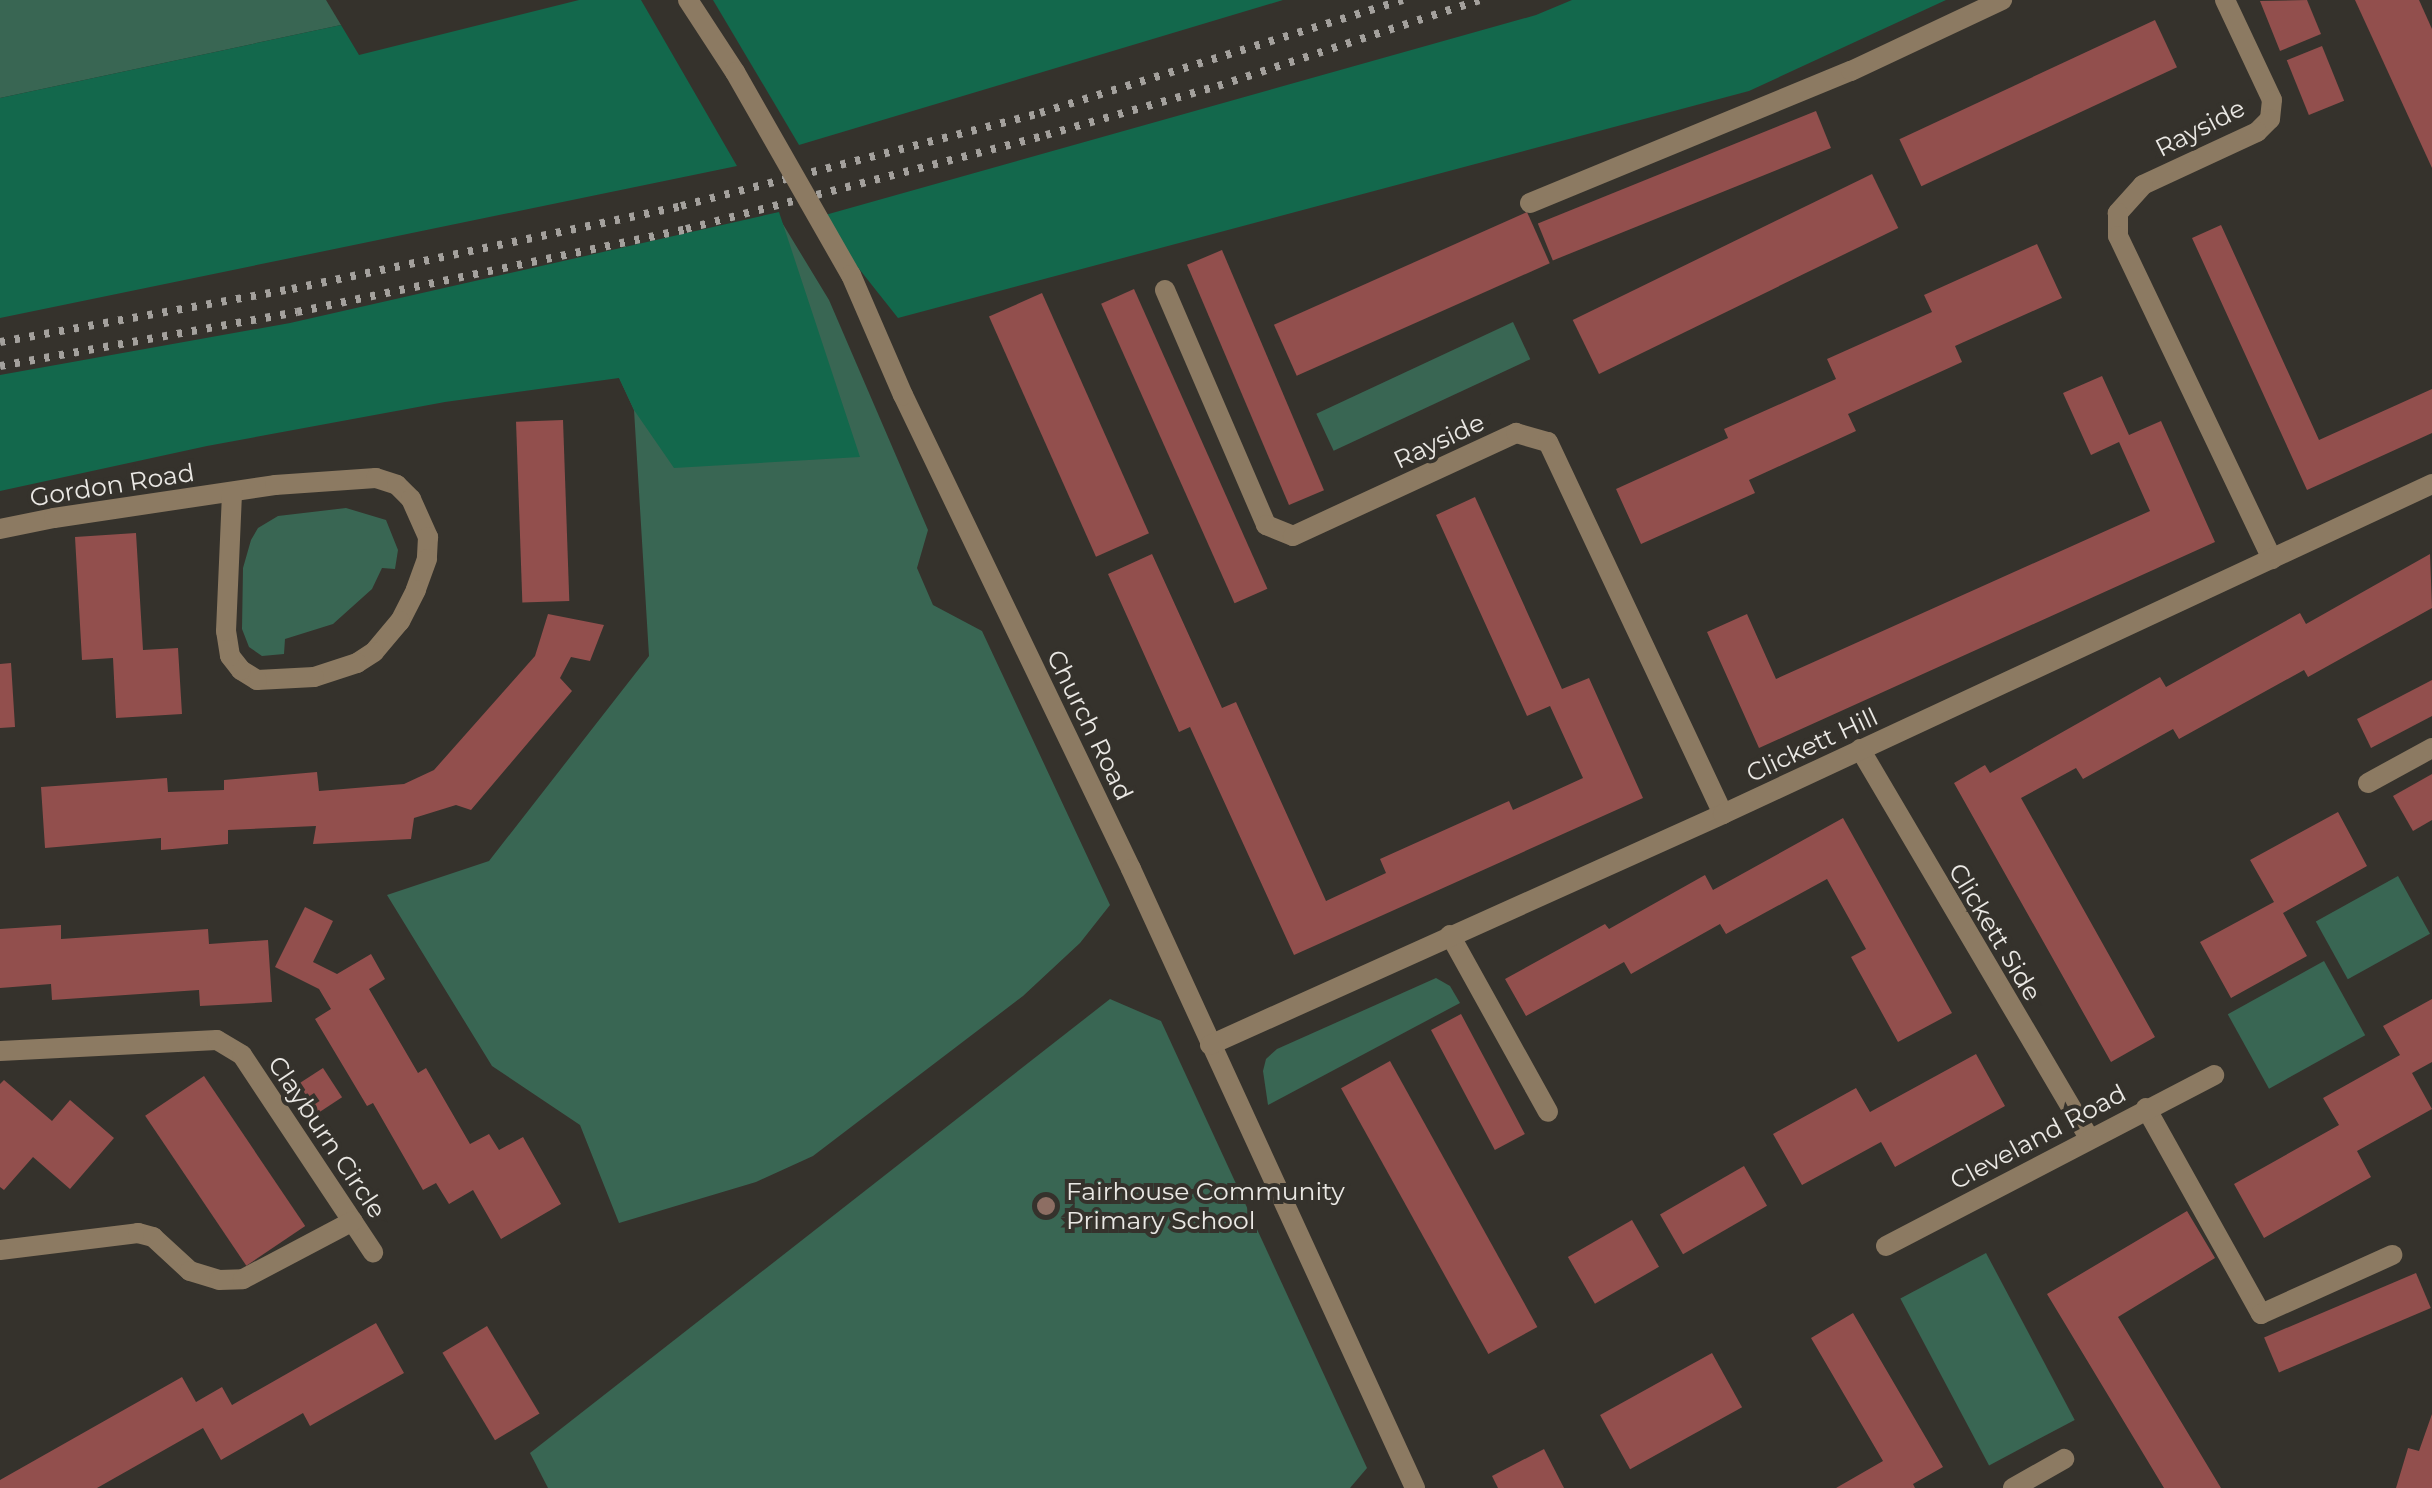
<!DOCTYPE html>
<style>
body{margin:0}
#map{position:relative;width:2432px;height:1488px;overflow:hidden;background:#35322c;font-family:Montserrat,sans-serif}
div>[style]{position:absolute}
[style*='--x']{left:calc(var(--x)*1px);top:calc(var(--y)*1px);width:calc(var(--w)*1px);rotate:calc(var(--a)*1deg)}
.green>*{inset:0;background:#396653;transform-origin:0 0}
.forest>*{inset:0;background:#13684c}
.building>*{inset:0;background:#924f4d;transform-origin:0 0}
.street>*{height:20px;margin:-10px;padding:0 10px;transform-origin:10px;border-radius:10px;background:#8c7a62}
.rail>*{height:8px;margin-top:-4px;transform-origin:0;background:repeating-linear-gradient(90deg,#a4a19d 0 5px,transparent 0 15px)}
.street-bridge>*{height:20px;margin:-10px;padding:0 10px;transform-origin:10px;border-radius:10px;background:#8c7a62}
.dots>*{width:28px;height:28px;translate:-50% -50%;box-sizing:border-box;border:5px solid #35322c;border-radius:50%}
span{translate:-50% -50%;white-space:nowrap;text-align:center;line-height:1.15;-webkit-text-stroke:8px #35322c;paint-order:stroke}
.street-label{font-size:25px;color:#eae8e4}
.poi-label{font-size:25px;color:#eae8e4}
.left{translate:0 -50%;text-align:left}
</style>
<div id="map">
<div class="green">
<i style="clip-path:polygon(0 0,326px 0,341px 25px,0 98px)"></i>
<i style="clip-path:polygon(778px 216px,829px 300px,928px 530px,917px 568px,933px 605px,982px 631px,1110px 905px,1080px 943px,1023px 996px,813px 1156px,756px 1182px,619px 1223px,580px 1125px,492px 1066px,387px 895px,489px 861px,649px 656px,634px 410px,570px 271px)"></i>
<i style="left:1513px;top:322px;width:41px;height:217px;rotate:65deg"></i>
<i style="clip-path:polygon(346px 508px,386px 520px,398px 550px,395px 569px,382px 568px,372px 589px,333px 624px,285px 639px,284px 654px,262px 656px,249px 647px,242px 629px,243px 568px,251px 540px,258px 528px,278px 516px)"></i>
<i style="left:2398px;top:876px;width:66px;height:94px;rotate:61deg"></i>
<i style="left:2324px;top:961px;width:85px;height:110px;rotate:61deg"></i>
<i style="clip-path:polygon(1436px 978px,1450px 986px,1460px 1003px,1268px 1105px,1263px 1071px,1266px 1059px,1277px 1049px)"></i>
<i style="clip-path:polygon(1110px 999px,1161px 1021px,1367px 1468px,1350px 1488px,548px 1488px,530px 1453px)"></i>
<i style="left:1986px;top:1253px;width:189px;height:97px;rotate:62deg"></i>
</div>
<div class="forest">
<i style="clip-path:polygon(579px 0,641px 0,737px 166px,0 318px,0 98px,341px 25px,359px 55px)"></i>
<i style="clip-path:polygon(713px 0,1283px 0,799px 145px)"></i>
<i style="clip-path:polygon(1572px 0,1946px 0,1749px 91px,898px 318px,818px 217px,1536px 15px)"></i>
<i style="clip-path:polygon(779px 212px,860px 457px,674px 468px,634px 410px,619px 378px,445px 402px,207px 446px,0 491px,0 375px,290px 323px)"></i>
</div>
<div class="building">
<i style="clip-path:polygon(2307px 0,2321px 34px,2280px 51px,2260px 1px)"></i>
<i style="clip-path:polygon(2355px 0,2419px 0,2432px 29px,2432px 168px)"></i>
<i style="left:2155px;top:20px;width:52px;height:282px;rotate:65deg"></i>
<i style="left:2322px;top:46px;width:59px;height:38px;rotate:68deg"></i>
<i style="left:1816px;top:111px;width:40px;height:300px;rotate:68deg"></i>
<i style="left:1872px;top:174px;width:60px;height:333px;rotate:64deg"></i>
<i style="left:1527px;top:212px;width:56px;height:277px;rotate:66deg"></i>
<i style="clip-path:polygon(2221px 225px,2319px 440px,2432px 389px,2432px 433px,2307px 490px,2192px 238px)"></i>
<i style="clip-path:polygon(2037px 244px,2062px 298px,1955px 346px,1962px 362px,1848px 414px,1856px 431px,1749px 480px,1755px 493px,1641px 544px,1616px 489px,1728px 438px,1724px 429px,1836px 379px,1827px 359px,1932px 312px,1924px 295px)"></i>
<i style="left:1222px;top:250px;width:261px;height:38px;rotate:67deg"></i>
<i style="left:1134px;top:289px;width:328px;height:36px;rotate:66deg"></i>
<i style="left:1042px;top:293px;width:263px;height:58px;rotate:66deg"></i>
<i style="clip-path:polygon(2102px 376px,2129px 435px,2161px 421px,2215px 542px,1759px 748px,1707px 632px,1747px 614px,1776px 679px,2150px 511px,2119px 442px,2091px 455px,2063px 393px)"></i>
<i style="left:563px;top:420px;width:181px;height:47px;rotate:88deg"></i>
<i style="clip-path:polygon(1475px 497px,1562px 689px,1589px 678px,1643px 798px,1294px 955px,1190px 727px,1179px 732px,1108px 574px,1152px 554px,1222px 708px,1236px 702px,1326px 901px,1386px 873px,1380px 859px,1509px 801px,1513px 810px,1583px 778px,1550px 706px,1527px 716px,1436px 515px)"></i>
<i style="clip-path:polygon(136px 533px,143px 650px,178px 648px,182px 714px,116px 718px,113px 658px,82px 660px,75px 537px)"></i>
<i style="clip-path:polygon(2430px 554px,2432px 608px,2308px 677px,2304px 670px,2179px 739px,2173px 729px,2083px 779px,2076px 768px,2021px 798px,2155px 1037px,2111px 1062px,1954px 783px,1985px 765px,1990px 773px,2160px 677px,2166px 687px,2300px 613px,2306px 624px)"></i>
<i style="clip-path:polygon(548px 614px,604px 625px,590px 661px,571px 657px,560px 678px,572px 691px,471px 810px,456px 805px,414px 818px,411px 839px,313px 844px,316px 826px,228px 830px,228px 844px,161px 850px,161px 838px,45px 848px,41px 787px,167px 778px,168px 792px,224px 790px,224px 780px,317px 772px,319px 791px,404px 784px,434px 770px,535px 656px)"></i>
<i style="clip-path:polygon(11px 663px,15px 727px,0 728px,0 664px)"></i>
<i style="clip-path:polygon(2432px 680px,2432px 716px,2371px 748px,2357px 719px)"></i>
<i style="clip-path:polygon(2432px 774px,2432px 820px,2413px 831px,2393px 796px)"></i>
<i style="clip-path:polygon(2338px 812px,2367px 866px,2283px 913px,2307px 956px,2231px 998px,2200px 942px,2274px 902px,2250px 860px)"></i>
<i style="clip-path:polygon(1843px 818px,1952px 1013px,1898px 1042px,1851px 957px,1866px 949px,1827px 879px,1726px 934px,1720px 924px,1631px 974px,1624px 962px,1526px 1016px,1505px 979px,1605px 924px,1609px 929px,1705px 875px,1713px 890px)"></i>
<i style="clip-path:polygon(305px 907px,333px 921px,313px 962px,337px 974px,371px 954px,385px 979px,369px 989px,418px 1073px,426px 1068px,470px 1144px,489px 1134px,499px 1150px,523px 1137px,561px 1204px,501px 1239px,473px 1190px,449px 1204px,436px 1183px,423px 1190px,373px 1103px,367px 1106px,315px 1019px,331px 1009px,319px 989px,275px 967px)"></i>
<i style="clip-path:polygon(61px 925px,61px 939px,208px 929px,209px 944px,268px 940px,272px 1002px,200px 1006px,199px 990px,52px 1000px,51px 984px,0 988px,0 929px)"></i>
<i style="clip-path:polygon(2432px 999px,2432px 1062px,2412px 1073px,2432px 1109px,2357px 1151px,2371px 1177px,2264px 1238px,2234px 1184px,2339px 1125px,2323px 1098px,2400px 1055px,2383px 1026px)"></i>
<i style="left:1461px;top:1014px;width:136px;height:34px;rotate:62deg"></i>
<i style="clip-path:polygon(1976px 1054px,2005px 1106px,1895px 1167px,1881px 1142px,1802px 1185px,1773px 1134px,1856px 1088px,1870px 1112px)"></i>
<i style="left:1390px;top:1061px;width:304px;height:56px;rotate:61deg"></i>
<i style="left:323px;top:1068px;width:35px;height:29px;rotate:57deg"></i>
<i style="left:204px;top:1076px;width:181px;height:71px;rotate:56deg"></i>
<i style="clip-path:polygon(4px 1080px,52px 1121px,70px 1100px,114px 1138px,70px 1189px,33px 1157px,4px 1190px,0 1187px,0 1084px)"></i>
<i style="left:1744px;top:1166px;width:46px;height:97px;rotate:60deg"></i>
<i style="clip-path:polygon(2187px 1211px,2215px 1258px,2118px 1317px,2221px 1488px,2164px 1488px,2047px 1294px)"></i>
<i style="left:1632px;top:1220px;width:54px;height:74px;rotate:60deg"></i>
<i style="left:2416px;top:1273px;width:38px;height:165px;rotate:67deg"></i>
<i style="clip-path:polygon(1853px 1313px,1943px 1467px,1913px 1484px,1915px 1488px,1836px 1488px,1883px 1461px,1811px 1338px)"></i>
<i style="clip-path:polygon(376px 1323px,404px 1373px,310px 1426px,303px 1413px,221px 1460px,203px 1428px,97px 1488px,0 1488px,0 1480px,182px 1377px,196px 1402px,222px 1387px,232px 1405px)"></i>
<i style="left:487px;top:1326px;width:102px;height:52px;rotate:59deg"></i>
<i style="left:1712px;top:1353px;width:62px;height:128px;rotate:61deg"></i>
<i style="clip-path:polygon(2432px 1414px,2432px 1488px,2396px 1488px,2408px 1448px,2419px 1451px)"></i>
<i style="clip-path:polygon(1544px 1449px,1564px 1488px,1498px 1488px,1492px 1476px)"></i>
</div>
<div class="street">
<i style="--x:688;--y:0;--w:86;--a:56.9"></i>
<i style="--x:2225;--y:0;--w:110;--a:64.8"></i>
<i style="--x:2272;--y:100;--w:19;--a:96"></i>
<i style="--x:2270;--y:119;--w:18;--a:135"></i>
<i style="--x:2257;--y:132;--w:126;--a:155.1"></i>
<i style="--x:2143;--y:185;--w:38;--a:132"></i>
<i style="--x:2118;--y:213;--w:23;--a:90"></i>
<i style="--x:2118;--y:236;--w:358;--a:64.5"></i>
<i style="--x:1530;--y:203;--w:347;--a:-22.4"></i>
<i style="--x:1851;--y:71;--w:167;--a:-25.2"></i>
<i style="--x:1165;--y:290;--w:256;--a:66.7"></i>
<i style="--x:1266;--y:525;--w:29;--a:22"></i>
<i style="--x:1293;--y:536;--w:246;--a:-24.8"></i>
<i style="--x:1516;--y:433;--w:33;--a:16"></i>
<i style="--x:1548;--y:442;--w:411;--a:64.8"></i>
<i style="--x:903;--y:395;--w:526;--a:64.31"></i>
<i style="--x:1131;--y:869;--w:681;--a:65.35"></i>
<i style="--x:0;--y:529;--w:55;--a:-11.5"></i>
<i style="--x:54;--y:518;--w:223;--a:-8.5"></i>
<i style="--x:275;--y:485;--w:101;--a:-4"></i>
<i style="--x:376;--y:478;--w:22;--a:18"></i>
<i style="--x:397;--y:485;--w:20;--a:45"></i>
<i style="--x:411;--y:499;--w:42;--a:65.9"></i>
<i style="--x:428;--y:537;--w:22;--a:93"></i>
<i style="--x:427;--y:559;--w:33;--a:110"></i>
<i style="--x:416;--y:590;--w:35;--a:117"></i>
<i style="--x:400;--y:621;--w:40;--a:130"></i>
<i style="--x:374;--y:652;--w:20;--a:147"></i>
<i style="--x:357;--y:663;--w:45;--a:162"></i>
<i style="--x:314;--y:677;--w:57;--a:177"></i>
<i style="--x:257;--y:680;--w:19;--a:-148"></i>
<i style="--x:241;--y:670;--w:18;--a:-128"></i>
<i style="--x:230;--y:656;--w:25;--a:-99"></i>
<i style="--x:226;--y:631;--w:139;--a:-87.5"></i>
<i style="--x:1860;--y:749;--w:451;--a:59.5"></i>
<i style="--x:2368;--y:783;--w:73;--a:-28.7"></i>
<i style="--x:1450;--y:935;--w:202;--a:61"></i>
<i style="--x:1210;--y:1045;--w:563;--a:-24.24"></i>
<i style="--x:1723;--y:814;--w:782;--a:-24.96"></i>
<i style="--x:0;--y:1051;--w:217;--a:-2.9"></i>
<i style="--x:217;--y:1040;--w:29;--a:31"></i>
<i style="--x:242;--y:1055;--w:237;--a:56.4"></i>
<i style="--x:2146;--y:1108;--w:236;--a:60.8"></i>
<i style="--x:2261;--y:1314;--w:144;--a:-24.2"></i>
<i style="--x:1886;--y:1246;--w:370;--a:-27.5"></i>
<i style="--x:0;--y:1250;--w:139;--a:-7"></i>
<i style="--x:138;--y:1233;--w:16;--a:15"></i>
<i style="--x:153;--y:1237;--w:50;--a:42.6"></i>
<i style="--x:190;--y:1271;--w:30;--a:17"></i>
<i style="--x:219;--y:1280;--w:24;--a:-2"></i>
<i style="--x:243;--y:1279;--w:124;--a:-27.8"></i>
<i style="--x:2013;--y:1488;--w:59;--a:-29.6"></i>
</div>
<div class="rail">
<i style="--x:0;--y:342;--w:297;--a:-10.3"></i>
<i style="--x:292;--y:289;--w:398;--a:-12"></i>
<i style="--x:681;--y:206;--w:371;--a:-14.5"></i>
<i style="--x:1040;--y:113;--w:380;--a:-17.3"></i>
<i style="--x:0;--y:366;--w:302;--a:-10.3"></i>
<i style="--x:297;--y:312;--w:398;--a:-12"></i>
<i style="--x:686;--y:229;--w:372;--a:-14.6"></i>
<i style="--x:1046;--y:135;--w:179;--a:-15.9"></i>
<i style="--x:1218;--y:86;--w:275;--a:-18.2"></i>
</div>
<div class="street-bridge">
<i style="--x:735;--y:72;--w:234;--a:60.3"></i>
<i style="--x:851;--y:275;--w:131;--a:66.6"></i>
</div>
<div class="dots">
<i style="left:1046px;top:1206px;background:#8d6e63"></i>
</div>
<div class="street-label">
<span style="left:2200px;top:128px;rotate:-27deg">Rayside</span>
<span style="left:1439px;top:441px;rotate:-25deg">Rayside</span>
<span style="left:112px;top:485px;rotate:-9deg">Gordon Road</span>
<span style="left:1090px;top:725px;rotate:64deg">Church Road</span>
<span style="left:1812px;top:745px;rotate:-25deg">Clickett Hill</span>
<span style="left:1995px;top:932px;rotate:59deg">Clickett Side</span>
<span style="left:327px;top:1137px;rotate:56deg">Clayburn Circle</span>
<span style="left:2038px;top:1137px;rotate:-28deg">Cleveland Road</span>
</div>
<div class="poi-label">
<span class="left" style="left:1066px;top:1206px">Fairhouse Community<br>Primary School</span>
</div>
</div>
